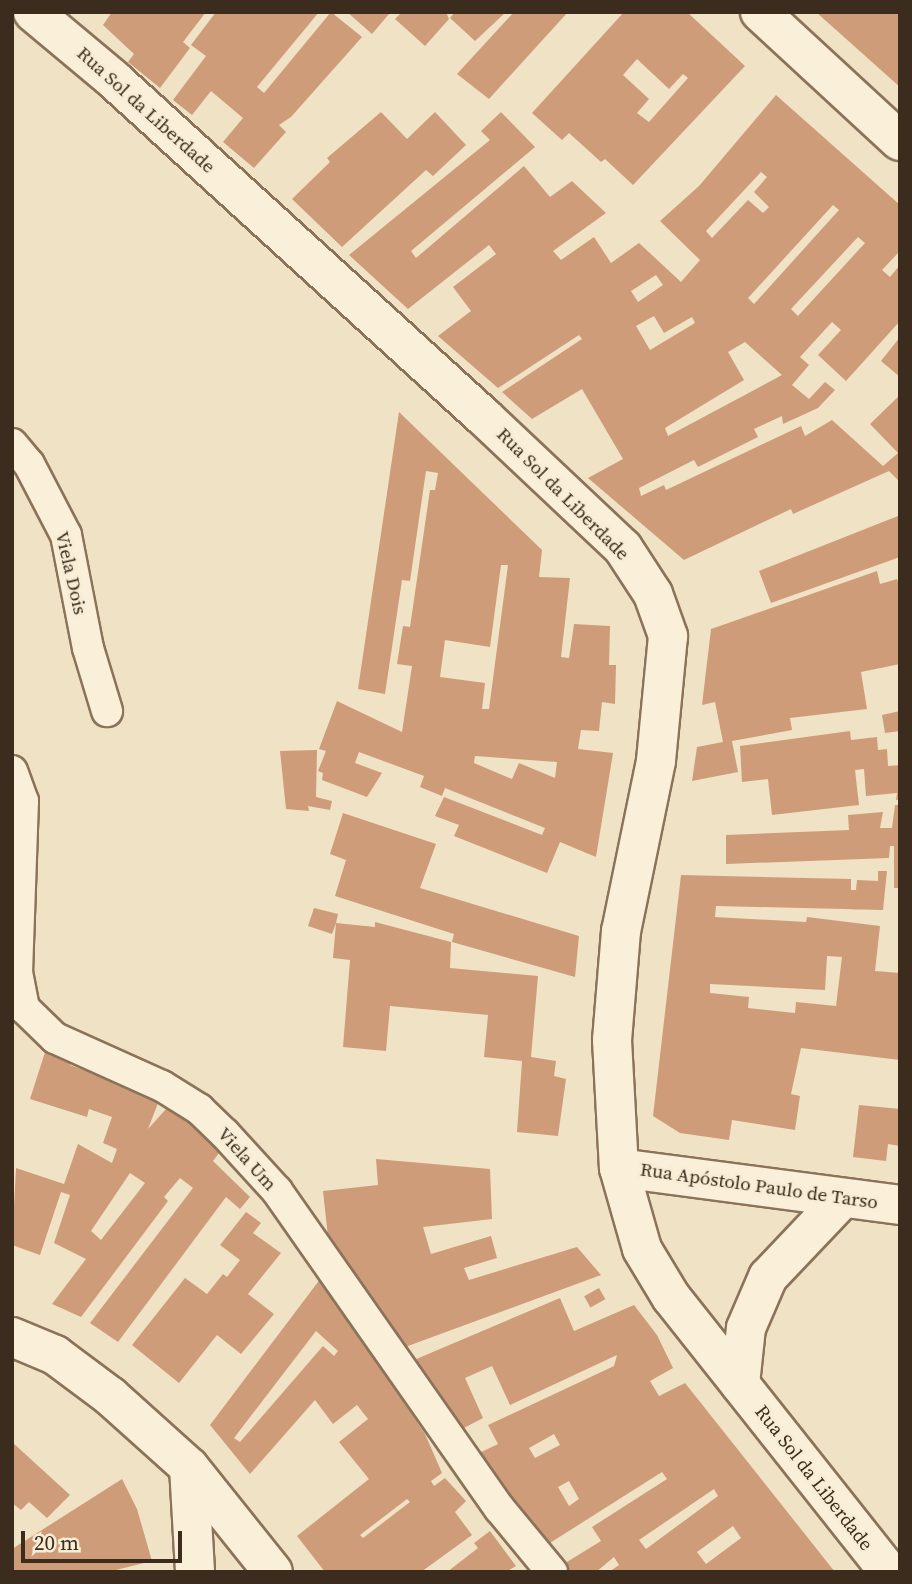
<!DOCTYPE html>
<meta charset="utf-8">
<style>
body{margin:0}
#map{position:relative;width:912px;height:1584px;overflow:hidden;background:#f0e2c4;font-family:"Source Serif 4",serif}
div>[style]{position:absolute}
[style*='--x']{left:calc(var(--x)*1px);top:calc(var(--y)*1px);width:calc(var(--w)*1px);rotate:calc(var(--a)*1deg)}
.building>*{inset:0;background:#cf9c79;transform-origin:0 0}
.roads{filter:drop-shadow(2px 0 #8b735a) drop-shadow(-2px 0 #8b735a) drop-shadow(0 2px #8b735a) drop-shadow(0 -2px #8b735a)}
.lane>*{height:30px;margin:-15px;padding:0 15px;transform-origin:15px;border-radius:15px;background:#faefd8}
.street>*{height:38px;margin:-19px;padding:0 19px;transform-origin:19px;border-radius:19px;background:#faefd8}
span{translate:-50% -50%;white-space:nowrap;text-align:center;line-height:1.15;-webkit-text-stroke:5px #f7ecd4;paint-order:stroke}
.street-label{font-size:19px;color:#3b2c1e}
.frame{position:absolute;inset:0;border:14px solid #3b2c1e;pointer-events:none}
.scale{position:absolute;left:21px;top:1531px;width:161px;height:32px;box-sizing:border-box;border:4px solid #3b2c1e;border-top:0;padding-left:9px;font-size:21px;line-height:24px;white-space:nowrap;color:#3b2c1e;-webkit-text-stroke:5px #f7ecd4;paint-order:stroke}
</style>
<div id="map">
<div class="building">
<i style="clip-path:polygon(112px 12px,119px 14px,206px 12px,183px 42px,190px 48px,160px 88px,128px 62px,134px 54px,103px 25px)"></i>
<i style="clip-path:polygon(216px 12px,319px 12px,257px 87px,264px 93px,331px 12px,362px 37px,291px 117px,279px 125px,286px 132px,254px 168px,223px 142px,243px 118px,211px 91px,192px 115px,173px 100px,206px 56px,191px 45px)"></i>
<i style="clip-path:polygon(347px 12px,387px 12px,389px 14px,372px 34px)"></i>
<i style="clip-path:polygon(402px 12px,446px 12px,449px 19px,425px 46px,395px 19px)"></i>
<i style="clip-path:polygon(455px 12px,506px 12px,475px 41px,450px 18px)"></i>
<i style="clip-path:polygon(514px 12px,568px 12px,489px 99px,457px 74px)"></i>
<i style="clip-path:polygon(evenodd,624px 12px,687px 12px,745px 66px,633px 185px,605px 159px,601px 162px,569px 133px,562px 140px,532px 113px,624px 12px,637px 59px,669px 89px,683px 74px,688px 78px,649px 122px,637px 113px,649px 99px,623px 75px,637px 59px)"></i>
<i style="clip-path:polygon(816px 12px,900px 12px,900px 87px,882px 71px)"></i>
<i style="clip-path:polygon(evenodd,776px 95px,900px 205px,900px 251px,882px 270px,890px 277px,900px 265px,900px 321px,846px 381px,818px 355px,841px 330px,832px 322px,800px 357px,809px 365px,792px 385px,809px 399px,825px 382px,835px 390px,818px 408px,783px 424px,782px 416px,754px 429px,758px 437px,698px 467px,694px 460px,639px 488px,641px 496px,664px 485px,666px 490px,801px 426px,805px 436px,832px 420px,883px 466px,898px 453px,870px 424px,900px 395px,900px 482px,889px 471px,793px 514px,791px 509px,684px 560px,588px 478px,623px 459px,582px 389px,532px 419px,502px 392px,582px 339px,579px 335px,498px 388px,438px 336px,471px 311px,453px 287px,496px 254px,489px 245px,408px 309px,349px 255px,490px 140px,481px 131px,501px 112px,535px 147px,411px 251px,416px 258px,524px 166px,550px 197px,572px 181px,606px 213px,553px 251px,561px 260px,594px 237px,611px 263px,639px 243px,681px 282px,700px 260px,660px 221px,699px 186px,776px 95px,761px 172px,767px 177px,754px 192px,769px 207px,763px 213px,748px 200px,712px 238px,706px 231px,761px 172px,776px 95px,833px 205px,839px 210px,754px 304px,748px 298px,833px 205px,776px 95px,858px 237px,865px 243px,798px 316px,791px 309px,858px 237px,776px 95px,656px 275px,663px 285px,638px 302px,631px 291px,656px 275px,776px 95px,654px 316px,664px 333px,692px 317px,695px 323px,650px 350px,636px 326px,654px 316px,776px 95px,745px 342px,782px 375px,668px 436px,665px 428px,744px 380px,728px 352px,745px 342px)"></i>
<i style="clip-path:polygon(381px 112px,407px 139px,435px 112px,466px 145px,433px 176px,426px 170px,342px 247px,292px 199px,330px 162px,327px 158px)"></i>
<i style="clip-path:polygon(900px 337px,900px 377px,881px 361px)"></i>
<i style="clip-path:polygon(evenodd,399px 412px,542px 550px,539px 577px,570px 578px,561px 657px,569px 658px,574px 624px,610px 626px,609px 665px,616px 665px,615px 704px,602px 702px,599px 731px,581px 730px,578px 749px,613px 753px,596px 857px,560px 842px,547px 873px,454px 836px,459px 825px,435px 816px,444px 797px,542px 835px,545px 828px,445px 788px,442px 796px,420px 787px,424px 776px,359px 752px,355px 763px,382px 773px,367px 797px,322px 780px,323px 773px,318px 771px,326px 751px,319px 749px,337px 701px,402px 732px,412px 666px,397px 664px,403px 626px,410px 627px,430px 490px,435px 490px,438px 473px,426px 471px,410px 581px,402px 580px,385px 694px,358px 689px,399px 412px,501px 565px,508px 565px,489px 709px,482px 709px,485px 683px,440px 677px,445px 640px,490px 647px,501px 565px,399px 412px,475px 756px,557px 762px,555px 778px,519px 763px,512px 779px,474px 763px,475px 756px)"></i>
<i style="clip-path:polygon(898px 516px,900px 557px,771px 603px,759px 571px)"></i>
<i style="clip-path:polygon(877px 571px,880px 584px,897px 579px,900px 589px,900px 664px,861px 672px,867px 709px,790px 718px,792px 730px,732px 741px,738px 772px,692px 781px,697px 747px,723px 742px,715px 702px,702px 705px,711px 629px)"></i>
<i style="clip-path:polygon(900px 711px,900px 731px,885px 733px,882px 715px)"></i>
<i style="clip-path:polygon(850px 731px,851px 740px,877px 737px,878px 750px,887px 749px,888px 766px,900px 765px,900px 799px,896px 800px,897px 793px,866px 796px,864px 769px,855px 770px,859px 805px,772px 815px,768px 779px,742px 782px,740px 746px)"></i>
<i style="clip-path:polygon(317px 750px,316px 797px,332px 801px,330px 810px,308px 806px,309px 811px,286px 809px,280px 751px)"></i>
<i style="clip-path:polygon(895px 805px,900px 805px,900px 888px,894px 888px,894px 846px,890px 846px,889px 858px,726px 864px,726px 835px,849px 830px,848px 815px,883px 812px,880px 828px,892px 828px)"></i>
<i style="clip-path:polygon(343px 813px,436px 844px,420px 888px,579px 936px,575px 977px,452px 942px,454px 934px,335px 896px,346px 860px,330px 854px)"></i>
<i style="clip-path:polygon(evenodd,878px 871px,887px 871px,883px 910px,716px 906px,715px 917px,806px 922px,807px 917px,880px 926px,875px 971px,900px 973px,900px 1060px,801px 1048px,791px 1094px,800px 1096px,795px 1130px,732px 1120px,729px 1140px,680px 1133px,653px 1116px,681px 875px,851px 879px,851px 890px,856px 890px,857px 880px,878px 881px,878px 871px,827px 956px,842px 957px,836px 1006px,796px 1002px,795px 1013px,748px 1008px,749px 997px,710px 993px,710px 984px,825px 990px,827px 956px)"></i>
<i style="clip-path:polygon(314px 908px,338px 914px,336px 923px,375px 927px,375px 922px,451px 942px,450px 968px,538px 976px,531px 1057px,556px 1061px,554px 1076px,566px 1079px,558px 1136px,517px 1132px,522px 1061px,484px 1057px,488px 1015px,390px 1006px,386px 1051px,343px 1047px,350px 960px,333px 958px,336px 923px,332px 934px,308px 926px)"></i>
<i style="clip-path:polygon(evenodd,47px 1046px,74px 1052px,70px 1065px,100px 1076px,102px 1071px,162px 1093px,148px 1129px,176px 1098px,222px 1149px,213px 1161px,250px 1197px,240px 1209px,226px 1197px,118px 1342px,90px 1323px,193px 1188px,180px 1178px,164px 1197px,168px 1201px,81px 1317px,52px 1304px,86px 1259px,54px 1243px,70px 1195px,61px 1192px,40px 1255px,12px 1245px,16px 1168px,64px 1184px,78px 1144px,112px 1163px,117px 1149px,103px 1143px,112px 1117px,89px 1109px,87px 1117px,30px 1099px,47px 1046px,130px 1173px,145px 1183px,101px 1240px,91px 1231px,130px 1173px)"></i>
<i style="clip-path:polygon(859px 1105px,900px 1109px,900px 1146px,888px 1144px,886px 1161px,853px 1157px)"></i>
<i style="clip-path:polygon(376px 1159px,490px 1169px,492px 1219px,423px 1227px,431px 1254px,491px 1236px,497px 1258px,464px 1268px,469px 1280px,577px 1247px,601px 1275px,397px 1350px,360px 1300px,328px 1237px,323px 1191px,378px 1185px)"></i>
<i style="clip-path:polygon(246px 1212px,261px 1223px,253px 1233px,281px 1253px,248px 1294px,274px 1314px,241px 1354px,217px 1335px,179px 1383px,132px 1345px,185px 1278px,207px 1294px,223px 1274px,227px 1277px,240px 1260px,220px 1245px)"></i>
<i style="clip-path:polygon(evenodd,321px 1278px,425px 1434px,442px 1473px,431px 1481px,434px 1486px,445px 1478px,466px 1501px,455px 1512px,472px 1535px,421px 1572px,325px 1572px,297px 1536px,369px 1479px,339px 1442px,368px 1419px,357px 1405px,333px 1424px,315px 1400px,250px 1474px,210px 1425px,321px 1278px,316px 1331px,338px 1351px,334px 1356px,323px 1346px,240px 1442px,234px 1438px,316px 1331px,321px 1278px,407px 1499px,410px 1502px,363px 1538px,360px 1535px,407px 1499px)"></i>
<i style="left:599px;top:1288px;width:13px;height:17px;rotate:61deg"></i>
<i style="clip-path:polygon(evenodd,560px 1298px,574px 1331px,634px 1305px,657px 1335px,673px 1368px,650px 1381px,659px 1396px,685px 1383px,835px 1572px,609px 1572px,619px 1565px,614px 1557px,596px 1572px,568px 1572px,562px 1565px,601px 1541px,592px 1527px,667px 1479px,662px 1472px,542px 1548px,514px 1501px,504px 1505px,477px 1454px,498px 1444px,488px 1425px,614px 1366px,617px 1355px,510px 1405px,492px 1366px,465px 1378px,483px 1418px,462px 1429px,414px 1360px,560px 1298px,554px 1434px,560px 1445px,535px 1458px,529px 1448px,554px 1434px,560px 1298px,569px 1481px,579px 1499px,569px 1506px,558px 1487px,569px 1481px,560px 1298px,714px 1489px,718px 1496px,646px 1549px,639px 1540px,714px 1489px,560px 1298px,733px 1526px,741px 1538px,706px 1564px,697px 1552px,733px 1526px)"></i>
<i style="clip-path:polygon(12px 1442px,70px 1495px,47px 1518px,29px 1502px,21px 1510px,12px 1503px)"></i>
<i style="clip-path:polygon(122px 1479px,137px 1509px,152px 1561px,108px 1572px,12px 1572px,12px 1549px)"></i>
<i style="clip-path:polygon(490px 1531px,516px 1566px,506px 1572px,447px 1572px,478px 1548px,474px 1543px)"></i>
</div>
<div class="roads">
<div class="lane">
<i style="--x:12;--y:444;--w:26;--a:50"></i>
<i style="--x:29;--y:464;--w:80;--a:62.5"></i>
<i style="--x:66;--y:535;--w:115;--a:79"></i>
<i style="--x:88;--y:648;--w:66;--a:73.2"></i>
<i style="--x:12;--y:771;--w:32;--a:70"></i>
<i style="--x:23;--y:801;--w:171;--a:92"></i>
<i style="--x:17;--y:972;--w:37;--a:79"></i>
<i style="--x:24;--y:1008;--w:43;--a:44.1"></i>
<i style="--x:55;--y:1038;--w:117;--a:24.2"></i>
<i style="--x:162;--y:1086;--w:44;--a:31.9"></i>
<i style="--x:199;--y:1109;--w:36;--a:44"></i>
<i style="--x:225;--y:1134;--w:77;--a:47.6"></i>
<i style="--x:277;--y:1191;--w:388;--a:55"></i>
<i style="--x:500;--y:1509;--w:82;--a:50.5"></i>
</div>
<div class="street">
<i style="--x:33;--y:12;--w:104;--a:39.9"></i>
<i style="--x:113;--y:79;--w:502;--a:42.34"></i>
<i style="--x:484;--y:417;--w:191;--a:43.3"></i>
<i style="--x:623;--y:548;--w:55;--a:56.9"></i>
<i style="--x:653;--y:594;--w:45;--a:70.3"></i>
<i style="--x:668;--y:636;--w:126;--a:95.5"></i>
<i style="--x:656;--y:761;--w:174;--a:101.6"></i>
<i style="--x:621;--y:931;--w:109;--a:94.7"></i>
<i style="--x:612;--y:1040;--w:128;--a:86.9"></i>
<i style="--x:619;--y:1168;--w:84;--a:74.1"></i>
<i style="--x:642;--y:1249;--w:56;--a:58.9"></i>
<i style="--x:671;--y:1297;--w:351;--a:51.6"></i>
<i style="--x:760;--y:12;--w:190;--a:42.7"></i>
<i style="--x:619;--y:1168;--w:283;--a:7.5"></i>
<i style="--x:12;--y:1337;--w:47;--a:22.7"></i>
<i style="--x:55;--y:1355;--w:69;--a:36.7"></i>
<i style="--x:110;--y:1396;--w:106;--a:41.9"></i>
<i style="--x:189;--y:1467;--w:134;--a:51.3"></i>
<i style="--x:740;--y:1384;--w:56;--a:-83.9"></i>
<i style="--x:746;--y:1328;--w:56;--a:-66.7"></i>
<i style="--x:768;--y:1277;--w:109;--a:-46.5"></i>
<i style="--x:189;--y:1467;--w:105;--a:86.7"></i>
</div>
</div>
<div class="street-label">
<span style="left:146px;top:110px;rotate:42deg">Rua Sol da Liberdade</span>
<span style="left:563px;top:494px;rotate:45deg">Rua Sol da Liberdade</span>
<span style="left:71px;top:573px;rotate:77deg">Viela Dois</span>
<span style="left:247px;top:1159px;rotate:48deg">Viela Um</span>
<span style="left:759px;top:1186px;rotate:8deg">Rua Apóstolo Paulo de Tarso</span>
<span style="left:814px;top:1478px;rotate:52deg">Rua Sol da Liberdade</span>
</div>
<div class="frame"></div>
<div class="scale">20 m</div>
</div>
